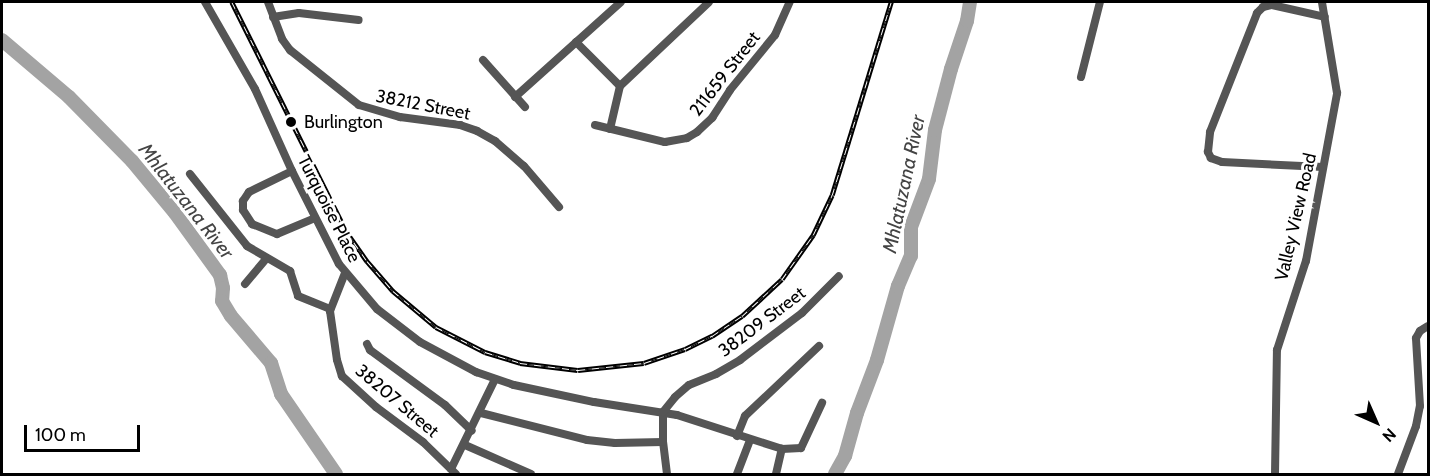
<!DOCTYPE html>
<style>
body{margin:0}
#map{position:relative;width:1430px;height:476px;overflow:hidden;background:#fff;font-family:Cabin,sans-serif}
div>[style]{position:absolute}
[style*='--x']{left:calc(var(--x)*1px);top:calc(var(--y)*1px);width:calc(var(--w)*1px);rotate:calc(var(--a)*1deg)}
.river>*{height:14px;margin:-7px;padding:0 7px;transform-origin:7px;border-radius:7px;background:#a3a3a3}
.minor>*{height:8px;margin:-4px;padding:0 4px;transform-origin:4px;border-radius:4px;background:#555}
.rail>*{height:4.5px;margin-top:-2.25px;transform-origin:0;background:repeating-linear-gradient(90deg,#fff 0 7px,#000 0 14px);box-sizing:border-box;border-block:2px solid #000}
.dots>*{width:16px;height:16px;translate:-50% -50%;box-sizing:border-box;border:3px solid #fff;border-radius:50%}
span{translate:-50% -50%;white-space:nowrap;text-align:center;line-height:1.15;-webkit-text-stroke:6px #fff;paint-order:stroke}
.street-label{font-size:18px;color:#000}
.poi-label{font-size:18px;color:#000}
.left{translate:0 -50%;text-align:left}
.water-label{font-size:20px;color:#444;font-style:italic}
.frame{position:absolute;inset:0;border:3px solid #000;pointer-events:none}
.north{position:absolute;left:1346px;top:392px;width:60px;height:60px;-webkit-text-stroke:4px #fff;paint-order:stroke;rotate:135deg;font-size:16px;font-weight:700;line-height:24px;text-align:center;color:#000}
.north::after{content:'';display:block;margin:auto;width:21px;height:27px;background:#000;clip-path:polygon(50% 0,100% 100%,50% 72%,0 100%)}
.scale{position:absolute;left:24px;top:425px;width:116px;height:27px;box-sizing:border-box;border:3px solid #000;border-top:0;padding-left:8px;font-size:18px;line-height:21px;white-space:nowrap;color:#000;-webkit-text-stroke:4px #fff;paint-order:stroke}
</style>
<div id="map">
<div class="river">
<i style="--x:2;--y:40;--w:88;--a:40.4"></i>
<i style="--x:69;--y:97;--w:90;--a:45.5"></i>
<i style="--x:132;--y:161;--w:67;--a:50.4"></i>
<i style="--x:175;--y:213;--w:77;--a:54"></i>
<i style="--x:220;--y:275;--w:13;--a:77"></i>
<i style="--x:223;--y:288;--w:13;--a:94"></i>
<i style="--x:222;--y:301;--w:17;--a:59"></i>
<i style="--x:231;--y:316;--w:62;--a:49.6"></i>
<i style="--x:271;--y:363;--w:33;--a:72"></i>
<i style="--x:281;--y:394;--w:97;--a:55.5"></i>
<i style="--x:835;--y:474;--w:21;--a:-61"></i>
<i style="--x:845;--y:456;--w:45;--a:-74.4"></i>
<i style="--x:857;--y:413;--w:57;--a:-69.3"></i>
<i style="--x:877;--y:360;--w:77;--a:-74.2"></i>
<i style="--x:898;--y:286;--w:33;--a:-67"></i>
<i style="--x:911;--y:256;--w:29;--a:-90"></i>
<i style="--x:911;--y:227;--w:51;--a:-69.4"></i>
<i style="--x:929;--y:179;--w:49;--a:-83"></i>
<i style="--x:935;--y:130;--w:63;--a:-75.3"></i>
<i style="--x:951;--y:69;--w:51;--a:-71.6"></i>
<i style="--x:967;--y:21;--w:19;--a:-81"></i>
</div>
<div class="minor">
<i style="--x:205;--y:2;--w:100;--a:60.1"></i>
<i style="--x:255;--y:89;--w:90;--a:65.7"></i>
<i style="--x:292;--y:171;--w:104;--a:63.2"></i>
<i style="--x:339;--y:264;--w:59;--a:49.8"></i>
<i style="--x:377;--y:309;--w:54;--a:37.5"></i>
<i style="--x:420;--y:342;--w:64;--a:28.2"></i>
<i style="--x:476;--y:372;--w:40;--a:18.9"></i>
<i style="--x:514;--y:385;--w:82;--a:12"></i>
<i style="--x:594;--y:402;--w:84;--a:8.9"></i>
<i style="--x:677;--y:415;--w:110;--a:17.9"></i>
<i style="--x:782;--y:449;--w:19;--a:-3"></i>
<i style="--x:801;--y:448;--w:50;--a:-65"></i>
<i style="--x:268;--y:2;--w:40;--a:69"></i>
<i style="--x:282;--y:39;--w:14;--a:54"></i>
<i style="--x:290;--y:50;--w:88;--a:38.6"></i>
<i style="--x:359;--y:105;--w:43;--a:16.3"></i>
<i style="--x:400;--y:117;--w:61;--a:7.6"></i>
<i style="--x:460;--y:125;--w:18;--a:19"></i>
<i style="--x:477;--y:131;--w:21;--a:29"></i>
<i style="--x:495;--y:141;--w:38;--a:41"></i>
<i style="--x:524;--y:166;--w:54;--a:49.5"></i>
<i style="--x:273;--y:17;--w:26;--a:-9"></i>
<i style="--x:299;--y:13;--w:60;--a:6.7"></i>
<i style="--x:576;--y:42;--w:62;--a:45"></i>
<i style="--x:483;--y:60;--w:63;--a:48.2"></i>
<i style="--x:1081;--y:77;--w:77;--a:-75.8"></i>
<i style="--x:515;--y:97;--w:142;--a:-41.9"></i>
<i style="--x:595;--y:125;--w:72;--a:13.7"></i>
<i style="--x:665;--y:142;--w:22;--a:-10"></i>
<i style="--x:687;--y:138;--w:12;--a:-31"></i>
<i style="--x:697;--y:132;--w:21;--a:-43"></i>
<i style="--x:712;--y:118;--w:33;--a:-57"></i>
<i style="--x:730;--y:90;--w:71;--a:-50.7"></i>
<i style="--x:775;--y:35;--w:36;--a:-66"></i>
<i style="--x:610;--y:129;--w:44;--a:-76.9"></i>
<i style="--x:620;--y:86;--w:122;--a:-43.3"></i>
<i style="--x:1323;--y:167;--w:101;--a:-177.2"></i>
<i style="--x:1222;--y:162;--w:12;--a:-160"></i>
<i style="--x:1211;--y:158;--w:7;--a:-117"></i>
<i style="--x:1208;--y:152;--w:20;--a:-84"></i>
<i style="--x:1210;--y:132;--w:128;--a:-68.4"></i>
<i style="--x:1257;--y:13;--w:8;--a:-45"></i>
<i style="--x:1263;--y:7;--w:9;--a:-13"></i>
<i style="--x:1272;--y:5;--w:54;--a:12.8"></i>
<i style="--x:292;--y:171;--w:48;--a:154"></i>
<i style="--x:249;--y:192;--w:11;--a:124"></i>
<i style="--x:243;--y:201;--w:9;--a:90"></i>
<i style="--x:243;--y:210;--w:17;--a:57"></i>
<i style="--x:252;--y:224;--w:27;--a:22"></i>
<i style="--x:277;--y:234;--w:41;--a:-22.8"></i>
<i style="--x:190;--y:174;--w:92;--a:51.6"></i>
<i style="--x:247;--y:246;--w:50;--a:30.2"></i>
<i style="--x:290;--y:271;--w:26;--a:72"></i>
<i style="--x:298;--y:296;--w:35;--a:22"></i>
<i style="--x:345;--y:273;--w:41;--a:111.5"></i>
<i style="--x:330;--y:311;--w:49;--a:81.9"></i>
<i style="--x:337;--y:360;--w:17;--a:73"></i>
<i style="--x:342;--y:376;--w:46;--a:42.4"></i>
<i style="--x:376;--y:407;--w:59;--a:36.7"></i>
<i style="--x:423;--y:442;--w:46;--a:44.1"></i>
<i style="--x:245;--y:284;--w:33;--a:-50"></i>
<i style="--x:367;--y:344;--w:7;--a:63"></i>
<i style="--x:370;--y:350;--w:93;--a:36.3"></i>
<i style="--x:445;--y:405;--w:37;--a:44"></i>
<i style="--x:481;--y:413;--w:109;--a:14.3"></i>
<i style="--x:587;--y:440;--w:28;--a:6"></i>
<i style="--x:615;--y:443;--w:48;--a:-1.2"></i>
<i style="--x:737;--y:436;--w:22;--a:-68"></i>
<i style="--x:745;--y:416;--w:102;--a:-43.4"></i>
<i style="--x:465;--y:445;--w:72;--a:23.7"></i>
<i style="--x:451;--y:469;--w:100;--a:-63.9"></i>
<i style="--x:667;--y:474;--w:32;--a:-97"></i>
<i style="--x:663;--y:442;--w:30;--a:-90"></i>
<i style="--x:663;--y:412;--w:19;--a:-51"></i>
<i style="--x:675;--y:397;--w:18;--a:-41"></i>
<i style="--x:689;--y:385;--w:29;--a:-22"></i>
<i style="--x:716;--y:374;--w:28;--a:-30"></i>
<i style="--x:740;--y:360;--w:78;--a:-37.2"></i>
<i style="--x:802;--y:313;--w:52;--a:-45"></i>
<i style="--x:737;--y:474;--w:36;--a:-69"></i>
<i style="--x:776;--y:474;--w:26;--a:-77"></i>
<i style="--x:1275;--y:474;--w:124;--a:-89.1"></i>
<i style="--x:1277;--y:350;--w:94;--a:-72"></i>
<i style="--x:1306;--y:261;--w:171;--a:-79.5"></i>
<i style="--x:1337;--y:93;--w:92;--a:-99.4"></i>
<i style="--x:1398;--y:474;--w:51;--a:-69.4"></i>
<i style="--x:1416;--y:426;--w:20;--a:-79"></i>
<i style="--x:1420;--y:406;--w:68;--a:-93.4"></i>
<i style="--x:1416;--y:338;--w:8;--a:-60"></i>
<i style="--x:1420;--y:331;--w:9;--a:-32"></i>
</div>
<div class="rail">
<i style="--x:232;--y:2;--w:256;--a:63.5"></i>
<i style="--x:346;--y:231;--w:37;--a:55"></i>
<i style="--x:367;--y:261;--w:40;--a:49"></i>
<i style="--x:393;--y:291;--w:56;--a:39.9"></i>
<i style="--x:436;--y:327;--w:55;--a:27"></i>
<i style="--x:485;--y:352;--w:37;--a:17"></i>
<i style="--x:520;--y:363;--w:58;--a:6.9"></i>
<i style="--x:578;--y:370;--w:66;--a:-6.1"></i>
<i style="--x:644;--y:363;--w:43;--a:-18.9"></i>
<i style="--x:685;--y:349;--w:30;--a:-26"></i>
<i style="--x:712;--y:336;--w:36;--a:-34"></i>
<i style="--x:742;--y:316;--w:54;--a:-42.8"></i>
<i style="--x:782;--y:279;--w:54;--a:-54.8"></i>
<i style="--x:813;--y:235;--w:44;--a:-64.6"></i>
<i style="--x:832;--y:195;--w:202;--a:-73"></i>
</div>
<div class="dots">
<i style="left:291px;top:122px;background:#000"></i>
</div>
<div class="street-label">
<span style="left:725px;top:74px;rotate:-52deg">211659 Street</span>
<span style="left:423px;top:105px;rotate:11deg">38212 Street</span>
<span style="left:329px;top:209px;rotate:63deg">Turquoise Place</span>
<span style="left:1296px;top:217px;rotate:-77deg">Valley View Road</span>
<span style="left:762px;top:322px;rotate:-37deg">38209 Street</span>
<span style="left:397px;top:401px;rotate:40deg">38207 Street</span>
</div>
<div class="poi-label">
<span class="left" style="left:304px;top:122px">Burlington</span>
</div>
<div class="water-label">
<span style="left:904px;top:184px;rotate:-78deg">Mhlatuzana River</span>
<span style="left:186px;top:201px;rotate:52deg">Mhlatuzana River</span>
</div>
<div class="frame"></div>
<div class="north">N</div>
<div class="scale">100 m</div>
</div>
